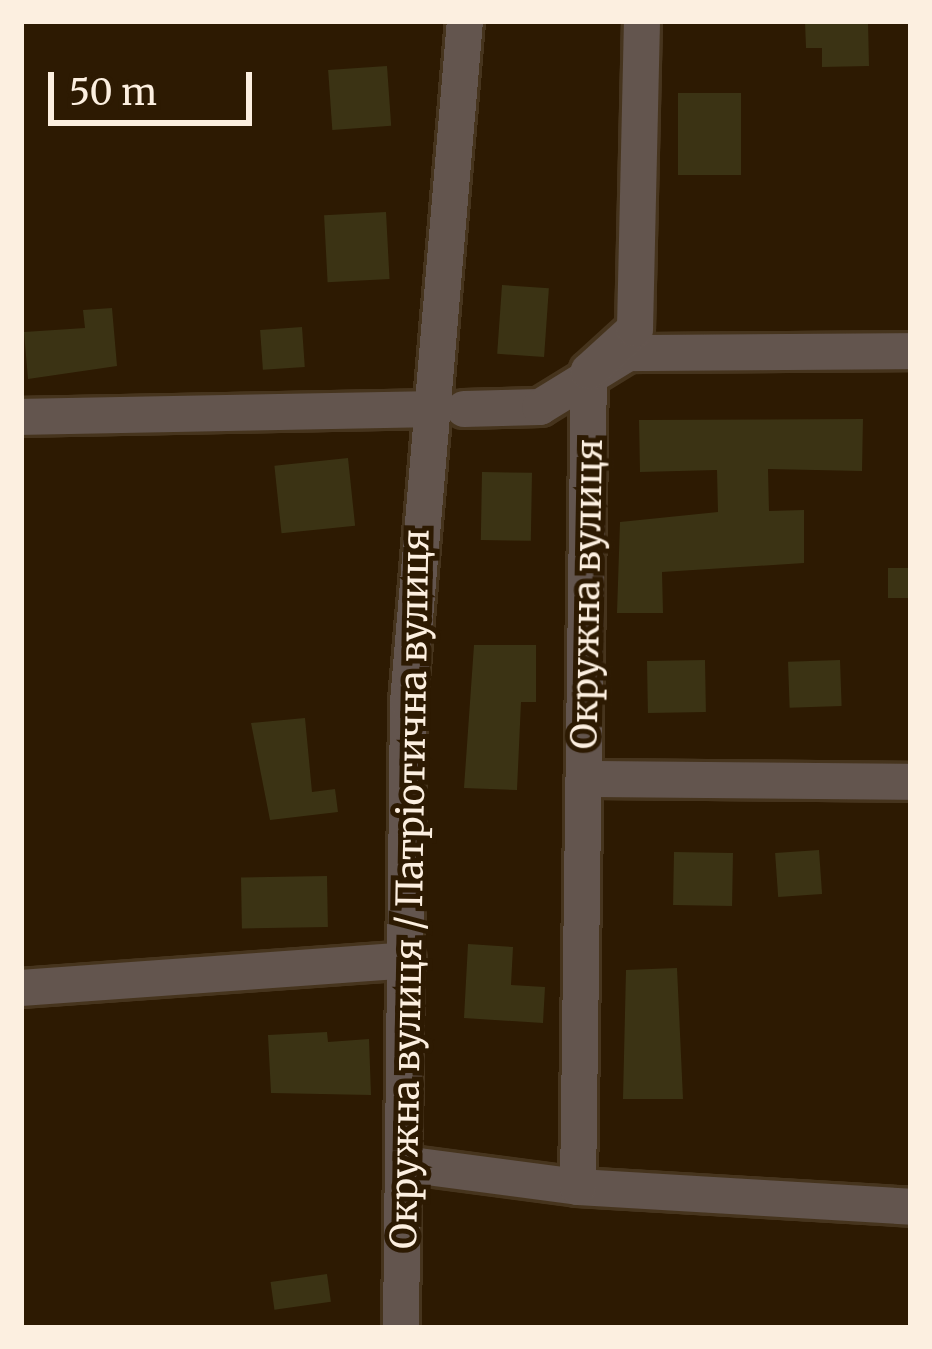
<!DOCTYPE html>
<meta charset="utf-8">
<style>
body{margin:0}
#map{position:relative;width:932px;height:1349px;overflow:hidden;background:#2d1a02;font-family:Merriweather,serif}
div>[style]{position:absolute}
[style*='--x']{left:calc(var(--x)*1px);top:calc(var(--y)*1px);width:calc(var(--w)*1px);rotate:calc(var(--a)*1deg)}
.building>*{inset:0;background:#3b3314;transform-origin:0 0}
.roads{filter:drop-shadow(3px 0 #46341d) drop-shadow(-3px 0 #46341d) drop-shadow(0 3px #46341d) drop-shadow(0 -3px #46341d)}
.minor>*{height:36px;margin:-18px;padding:0 18px;transform-origin:18px;border-radius:18px;background:#63554e}
span{translate:-50% -50%;white-space:nowrap;text-align:center;line-height:1.15;-webkit-text-stroke:10px #2d1a02;paint-order:stroke}
.street-label{font-size:36px;color:#fcefe0}
.frame{position:absolute;inset:0;border:24px solid #fcefe0;pointer-events:none}
.scale{position:absolute;left:48px;top:72px;width:204px;height:54px;box-sizing:border-box;border:6px solid #fcefe0;border-top:0;padding-left:15px;font-size:36px;line-height:42px;white-space:nowrap;color:#fcefe0;-webkit-text-stroke:9px #2d1a02;paint-order:stroke}
</style>
<div id="map">
<div class="building">
<i style="clip-path:polygon(805px 21px,868px 21px,869px 66px,822px 67px,822px 48px,806px 48px)"></i>
<i style="left:387px;top:66px;width:60px;height:59px;rotate:86deg"></i>
<i style="left:678px;top:93px;width:63px;height:82px"></i>
<i style="left:386px;top:212px;width:67px;height:62px;rotate:87deg"></i>
<i style="left:502px;top:285px;width:47px;height:69px;rotate:4deg"></i>
<i style="clip-path:polygon(112px 308px,117px 366px,28px 379px,24px 332px,85px 328px,83px 310px)"></i>
<i style="left:302px;top:327px;width:40px;height:42px;rotate:86deg"></i>
<i style="clip-path:polygon(863px 419px,862px 471px,768px 469px,769px 511px,804px 510px,804px 563px,662px 572px,663px 613px,617px 613px,620px 522px,718px 512px,717px 470px,640px 472px,639px 420px)"></i>
<i style="left:348px;top:458px;width:68px;height:74px;rotate:84deg"></i>
<i style="left:482px;top:472px;width:50px;height:68px;rotate:1deg"></i>
<i style="left:888px;top:568px;width:23px;height:30px"></i>
<i style="clip-path:polygon(474px 645px,536px 645px,536px 702px,521px 702px,517px 790px,464px 788px)"></i>
<i style="left:705px;top:660px;width:52px;height:58px;rotate:89deg"></i>
<i style="left:840px;top:660px;width:46px;height:52px;rotate:88deg"></i>
<i style="clip-path:polygon(305px 718px,312px 792px,335px 789px,338px 812px,270px 820px,251px 723px)"></i>
<i style="left:819px;top:850px;width:44px;height:44px;rotate:86deg"></i>
<i style="left:674px;top:852px;width:59px;height:53px;rotate:1deg"></i>
<i style="left:327px;top:876px;width:51px;height:86px;rotate:89deg"></i>
<i style="clip-path:polygon(468px 944px,513px 947px,511px 985px,545px 987px,543px 1023px,464px 1018px)"></i>
<i style="clip-path:polygon(677px 968px,683px 1099px,623px 1099px,626px 970px)"></i>
<i style="clip-path:polygon(327px 1032px,328px 1042px,369px 1039px,371px 1095px,271px 1093px,268px 1035px)"></i>
<i style="left:327px;top:1274px;width:28px;height:57px;rotate:82deg"></i>
</div>
<div class="roads">
<div class="minor">
<i style="--x:464;--y:409;--w:76;--a:-1.5"></i>
<i style="--x:540;--y:407;--w:103;--a:-31.5"></i>
<i style="--x:628;--y:353;--w:283;--a:-0.4"></i>
<i style="--x:21;--y:417;--w:411;--a:-1.1"></i>
<i style="--x:585;--y:779;--w:326;--a:0.5"></i>
<i style="--x:21;--y:988;--w:387;--a:-4.1"></i>
<i style="--x:404;--y:1164;--w:176;--a:7.5"></i>
<i style="--x:578;--y:1187;--w:334;--a:3.4"></i>
<i style="--x:578;--y:1187;--w:816;--a:-89.23"></i>
<i style="--x:589;--y:371;--w:62;--a:-42.4"></i>
<i style="--x:635;--y:329;--w:308;--a:-88.7"></i>
<i style="--x:401;--y:1328;--w:626;--a:-89.36"></i>
<i style="--x:408;--y:702;--w:683;--a:-85.22"></i>
</div>
</div>
<div class="street-label">
<span style="left:587px;top:594px;rotate:-89deg">Окружна вулиця</span>
<span style="left:410px;top:889px;rotate:-89deg">Окружна вулиця / Патріотична вулиця</span>
</div>
<div class="frame"></div>
<div class="scale">50 m</div>
</div>
